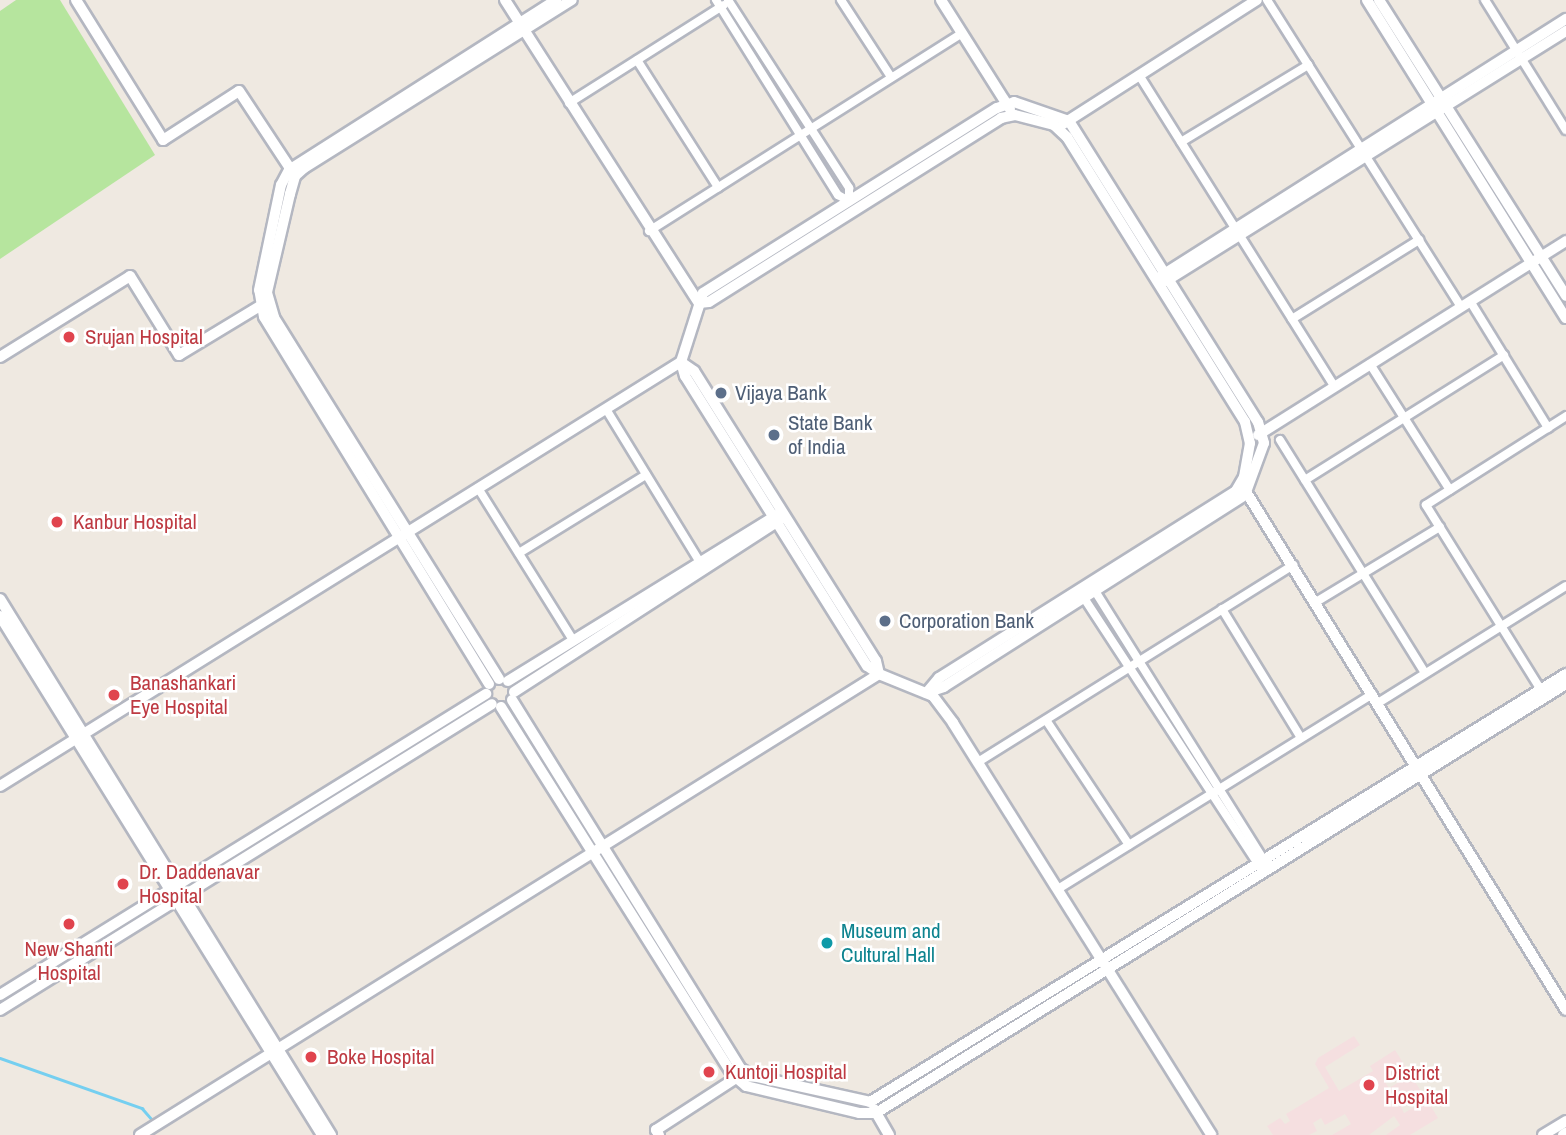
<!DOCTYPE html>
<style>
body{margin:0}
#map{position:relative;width:1566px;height:1135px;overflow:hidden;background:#efe9e1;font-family:"Archivo Narrow",sans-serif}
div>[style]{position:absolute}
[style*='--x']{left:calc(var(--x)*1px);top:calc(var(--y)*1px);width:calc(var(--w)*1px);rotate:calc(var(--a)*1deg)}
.medical>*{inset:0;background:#f5dfe0}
.green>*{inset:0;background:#b6e59e}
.stream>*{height:2.5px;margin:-1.25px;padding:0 1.25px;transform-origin:1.25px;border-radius:1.25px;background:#75cff0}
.roads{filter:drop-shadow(2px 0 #b4b7c1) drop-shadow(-2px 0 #b4b7c1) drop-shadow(0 2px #b4b7c1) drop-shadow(0 -2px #b4b7c1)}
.minor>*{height:8px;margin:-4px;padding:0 4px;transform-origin:4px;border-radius:4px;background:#fff}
.tertiary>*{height:10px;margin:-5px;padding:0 5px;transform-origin:5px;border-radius:5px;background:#fff}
.dots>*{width:19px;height:19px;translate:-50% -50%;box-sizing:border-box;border:4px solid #fff;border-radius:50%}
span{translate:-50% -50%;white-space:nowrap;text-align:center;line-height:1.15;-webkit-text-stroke:5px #fff;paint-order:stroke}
.health-label{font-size:21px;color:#be3a42}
.left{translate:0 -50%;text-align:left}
.service-label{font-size:21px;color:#4e5e75}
.culture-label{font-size:21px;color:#0d838f}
</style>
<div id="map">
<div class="medical">
<i style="clip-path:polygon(1354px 1036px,1360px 1045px,1325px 1067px,1339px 1091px,1373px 1071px,1370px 1066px,1395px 1050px,1407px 1069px,1385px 1082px,1389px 1088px,1411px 1075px,1422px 1093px,1401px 1107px,1404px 1113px,1427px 1100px,1438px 1118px,1410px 1135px,1386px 1135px,1400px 1125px,1394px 1116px,1369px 1135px,1332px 1135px,1351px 1124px,1345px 1114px,1325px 1125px,1321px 1118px,1313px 1123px,1317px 1131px,1309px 1135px,1273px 1135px,1267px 1126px,1280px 1118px,1285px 1124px,1290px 1121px,1286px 1114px,1329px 1088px,1315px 1064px,1318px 1058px)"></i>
</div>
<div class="green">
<i style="clip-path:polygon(16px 0,60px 0,155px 155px,0 259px,0 11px)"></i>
</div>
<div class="stream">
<i style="--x:0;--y:1058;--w:151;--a:19.4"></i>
<i style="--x:142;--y:1108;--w:20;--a:49"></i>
</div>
<div class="roads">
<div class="minor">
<i style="--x:716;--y:0;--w:230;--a:58"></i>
<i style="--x:838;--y:195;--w:13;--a:29"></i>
<i style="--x:728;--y:0;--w:224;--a:57.2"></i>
<i style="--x:849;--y:188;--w:13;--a:90"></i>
<i style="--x:841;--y:0;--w:92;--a:57"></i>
<i style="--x:1267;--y:0;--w:363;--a:57.7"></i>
<i style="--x:1485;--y:0;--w:153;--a:58.1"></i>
<i style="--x:637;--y:60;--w:151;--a:57.5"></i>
<i style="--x:1139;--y:75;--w:368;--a:57.9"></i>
<i style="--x:569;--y:103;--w:183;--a:-32.3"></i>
<i style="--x:1181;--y:142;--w:149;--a:-31.2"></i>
<i style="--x:649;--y:231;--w:370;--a:-32.3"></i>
<i style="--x:1470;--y:301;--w:149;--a:58.4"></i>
<i style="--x:1292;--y:319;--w:150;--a:-31.9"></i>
<i style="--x:1370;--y:364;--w:149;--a:57.6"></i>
<i style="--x:606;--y:409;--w:178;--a:58.5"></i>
<i style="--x:1280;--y:440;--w:274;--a:58.1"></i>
<i style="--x:1305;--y:480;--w:235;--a:-32.1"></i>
<i style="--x:478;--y:488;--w:179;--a:58"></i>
<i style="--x:519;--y:553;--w:149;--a:-31.6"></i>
<i style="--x:1095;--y:591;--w:322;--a:57.9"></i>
<i style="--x:1084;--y:598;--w:323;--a:56.8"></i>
<i style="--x:1316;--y:602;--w:145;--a:-31.2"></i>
<i style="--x:1222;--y:609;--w:151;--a:58.5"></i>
<i style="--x:1541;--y:690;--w:218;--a:-121.9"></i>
<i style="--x:1426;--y:505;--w:166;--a:-32.4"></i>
<i style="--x:1378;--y:703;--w:221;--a:-31.9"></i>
<i style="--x:1046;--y:720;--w:150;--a:56.4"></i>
<i style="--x:978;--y:762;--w:372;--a:-32"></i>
<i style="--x:1058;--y:889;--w:370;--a:-31.8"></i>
</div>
<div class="tertiary">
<i style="--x:76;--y:0;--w:165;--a:58.1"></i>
<i style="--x:163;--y:140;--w:90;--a:-32.8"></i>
<i style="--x:239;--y:91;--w:98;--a:56.6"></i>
<i style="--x:505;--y:0;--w:360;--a:57.4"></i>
<i style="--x:941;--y:0;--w:129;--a:57.7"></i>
<i style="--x:1367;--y:0;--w:375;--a:58"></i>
<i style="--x:1379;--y:0;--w:350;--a:57.7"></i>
<i style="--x:1063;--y:124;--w:230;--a:-32.6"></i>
<i style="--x:1161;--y:276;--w:480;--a:-32.4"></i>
<i style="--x:1166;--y:281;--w:472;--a:-32"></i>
<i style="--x:699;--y:303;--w:10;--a:-6"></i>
<i style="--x:709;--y:302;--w:345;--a:-32.2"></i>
<i style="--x:1001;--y:118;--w:14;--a:-12"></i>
<i style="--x:1015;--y:115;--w:40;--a:14.4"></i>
<i style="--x:1054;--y:125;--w:18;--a:43"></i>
<i style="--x:1067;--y:137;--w:336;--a:58"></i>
<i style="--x:1245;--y:422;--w:22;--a:77"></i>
<i style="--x:1250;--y:443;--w:35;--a:100"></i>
<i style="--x:1244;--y:477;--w:16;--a:120"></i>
<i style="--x:1236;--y:491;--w:351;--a:147.8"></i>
<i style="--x:939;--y:678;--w:17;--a:130"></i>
<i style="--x:0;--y:357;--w:153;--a:-31.9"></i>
<i style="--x:130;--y:276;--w:93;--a:58.2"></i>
<i style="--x:179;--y:355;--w:100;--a:-31.2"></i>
<i style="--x:681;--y:362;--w:16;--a:35"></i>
<i style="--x:694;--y:371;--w:342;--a:57.9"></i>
<i style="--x:876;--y:661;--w:13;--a:77"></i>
<i style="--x:879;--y:674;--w:14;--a:-146"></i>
<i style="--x:867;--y:666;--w:342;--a:-122.1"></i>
<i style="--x:685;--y:376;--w:15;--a:-106"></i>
<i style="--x:1258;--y:435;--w:364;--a:-32.2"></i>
<i style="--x:1245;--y:490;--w:611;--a:58.31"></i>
<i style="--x:0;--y:599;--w:630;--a:58.3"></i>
<i style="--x:0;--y:616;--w:611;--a:58.18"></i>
<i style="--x:499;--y:679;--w:426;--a:-121.9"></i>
<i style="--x:274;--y:317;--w:26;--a:-106"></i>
<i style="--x:267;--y:292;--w:101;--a:-76.8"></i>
<i style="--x:290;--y:194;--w:19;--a:-74"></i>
<i style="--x:295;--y:176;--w:12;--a:-42"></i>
<i style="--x:304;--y:168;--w:316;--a:-32.1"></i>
<i style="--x:508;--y:681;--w:317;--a:-31.7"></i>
<i style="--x:489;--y:684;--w:430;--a:-121.5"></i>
<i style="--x:264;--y:317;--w:27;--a:-100"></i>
<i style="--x:259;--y:290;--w:107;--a:-78.2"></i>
<i style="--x:281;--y:185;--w:17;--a:-62"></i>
<i style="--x:289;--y:170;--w:317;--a:-32.5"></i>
<i style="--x:514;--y:692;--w:317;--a:-32.9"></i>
<i style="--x:512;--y:700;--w:434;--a:58.2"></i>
<i style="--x:741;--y:1069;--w:14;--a:30"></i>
<i style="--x:753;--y:1076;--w:120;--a:12.5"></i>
<i style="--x:870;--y:1102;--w:817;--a:-31.59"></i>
<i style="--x:501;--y:707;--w:435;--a:57.8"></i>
<i style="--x:733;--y:1075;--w:17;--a:40"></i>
<i style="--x:746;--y:1086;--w:116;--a:13.4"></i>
<i style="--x:859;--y:1113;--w:17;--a:0"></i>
<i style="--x:876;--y:1113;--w:812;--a:-31.87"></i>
<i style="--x:0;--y:786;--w:802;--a:-31.91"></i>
<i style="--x:681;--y:362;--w:72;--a:-72.3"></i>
<i style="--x:703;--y:293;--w:347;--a:-32.2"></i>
<i style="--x:997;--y:108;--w:18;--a:-19"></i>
<i style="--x:1014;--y:102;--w:58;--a:19.1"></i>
<i style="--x:1069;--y:121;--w:355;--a:57.9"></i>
<i style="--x:1258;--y:422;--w:22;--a:74"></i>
<i style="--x:1264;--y:443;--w:55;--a:110.1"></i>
<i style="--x:1245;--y:495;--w:357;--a:147.5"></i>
<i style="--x:944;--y:687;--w:19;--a:162"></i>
<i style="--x:0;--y:995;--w:572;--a:-31.77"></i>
<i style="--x:0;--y:1010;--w:579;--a:-31.88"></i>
<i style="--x:874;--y:1109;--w:30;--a:60"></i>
<i style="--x:140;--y:1135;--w:871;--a:-31.96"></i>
<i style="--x:879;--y:674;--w:58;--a:22.2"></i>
<i style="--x:933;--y:696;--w:34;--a:53"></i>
<i style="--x:953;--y:723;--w:486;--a:57.9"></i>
<i style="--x:659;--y:1135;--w:6;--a:-121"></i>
<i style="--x:656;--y:1130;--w:99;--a:-33"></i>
<i style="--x:1543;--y:1135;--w:27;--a:-31"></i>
<i style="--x:1563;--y:1135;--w:4;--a:-34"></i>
</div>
</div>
<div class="dots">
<i style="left:69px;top:337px;background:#e0444e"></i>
<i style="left:721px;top:393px;background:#5c6f8a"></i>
<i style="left:774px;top:435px;background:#5c6f8a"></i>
<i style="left:57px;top:522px;background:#e0444e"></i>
<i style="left:885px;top:621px;background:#5c6f8a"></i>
<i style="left:114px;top:695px;background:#e0444e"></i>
<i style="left:123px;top:884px;background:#e0444e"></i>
<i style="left:69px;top:924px;background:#e0444e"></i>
<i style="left:827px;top:943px;background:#0f9aa8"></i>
<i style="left:311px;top:1057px;background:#e0444e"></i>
<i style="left:709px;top:1072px;background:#e0444e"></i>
<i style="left:1369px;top:1085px;background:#e0444e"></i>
</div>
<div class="health-label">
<span class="left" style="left:85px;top:337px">Srujan Hospital</span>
<span class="left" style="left:73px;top:522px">Kanbur Hospital</span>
<span class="left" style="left:130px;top:695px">Banashankari<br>Eye Hospital</span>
<span class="left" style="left:139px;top:884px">Dr. Daddenavar<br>Hospital</span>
<span style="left:69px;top:961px">New Shanti<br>Hospital</span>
<span class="left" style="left:327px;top:1057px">Boke Hospital</span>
<span class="left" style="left:725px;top:1072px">Kuntoji Hospital</span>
<span class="left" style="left:1385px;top:1085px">District<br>Hospital</span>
</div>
<div class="service-label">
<span class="left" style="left:735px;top:393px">Vijaya Bank</span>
<span class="left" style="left:788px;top:435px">State Bank<br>of India</span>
<span class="left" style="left:899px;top:621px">Corporation Bank</span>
</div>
<div class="culture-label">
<span class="left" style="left:841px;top:943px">Museum and<br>Cultural Hall</span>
</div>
</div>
